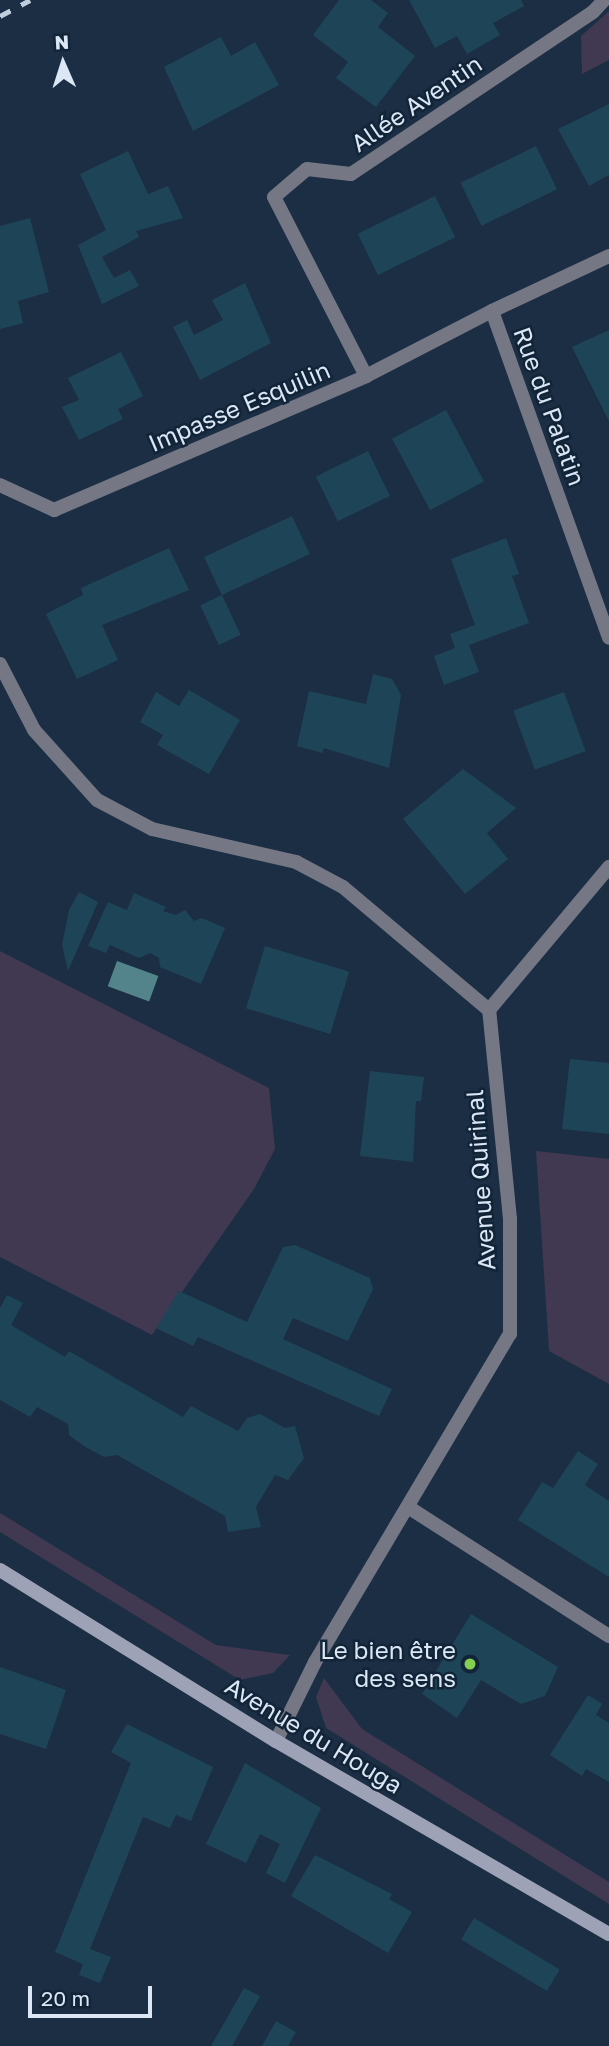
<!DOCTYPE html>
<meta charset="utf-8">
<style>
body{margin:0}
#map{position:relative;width:609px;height:2046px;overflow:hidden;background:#1b2e43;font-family:"Golos Text",sans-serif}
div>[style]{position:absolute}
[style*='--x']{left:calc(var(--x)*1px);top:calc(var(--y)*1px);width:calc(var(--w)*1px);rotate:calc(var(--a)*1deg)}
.green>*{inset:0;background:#413851}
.water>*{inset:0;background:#54848b;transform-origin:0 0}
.building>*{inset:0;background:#1e4557;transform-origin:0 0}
.minor>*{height:14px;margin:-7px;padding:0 7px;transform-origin:7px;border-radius:7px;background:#757785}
.secondary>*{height:14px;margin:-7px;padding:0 7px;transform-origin:7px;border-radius:7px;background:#9ea2b7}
.rail>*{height:5px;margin-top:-2.5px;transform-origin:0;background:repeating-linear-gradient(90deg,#c0cddc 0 12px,transparent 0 24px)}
.dots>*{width:19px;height:19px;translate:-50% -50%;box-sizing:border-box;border:4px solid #122438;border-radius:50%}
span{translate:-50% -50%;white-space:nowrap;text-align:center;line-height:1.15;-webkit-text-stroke:5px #122438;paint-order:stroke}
.street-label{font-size:24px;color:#dbe7f5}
.poi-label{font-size:24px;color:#dbe7f5}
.right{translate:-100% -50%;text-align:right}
.north{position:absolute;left:28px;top:28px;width:70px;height:70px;-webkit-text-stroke:5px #122438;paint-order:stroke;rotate:357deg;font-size:19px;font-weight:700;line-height:28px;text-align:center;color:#dbe7f5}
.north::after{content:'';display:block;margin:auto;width:24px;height:32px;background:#dbe7f5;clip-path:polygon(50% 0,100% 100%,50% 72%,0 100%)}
.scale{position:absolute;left:28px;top:1986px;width:124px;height:32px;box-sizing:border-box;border:4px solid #dbe7f5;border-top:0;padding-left:9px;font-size:21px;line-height:24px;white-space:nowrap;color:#dbe7f5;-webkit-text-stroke:5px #122438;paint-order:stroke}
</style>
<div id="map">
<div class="green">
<i style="clip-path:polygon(609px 11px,609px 60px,582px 74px,581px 36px)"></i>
<i style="clip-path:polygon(0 951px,269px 1088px,275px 1149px,254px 1189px,152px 1335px,0 1257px)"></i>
<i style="clip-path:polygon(536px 1151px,609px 1159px,609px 1384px,549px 1351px)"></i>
<i style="clip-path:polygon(0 1513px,216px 1645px,290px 1655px,273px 1673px,240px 1680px,0 1532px)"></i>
<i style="clip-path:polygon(324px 1678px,362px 1729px,609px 1882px,609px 1904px,326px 1728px,316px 1697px)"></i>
</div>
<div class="water">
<i style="left:117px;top:961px;width:44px;height:27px;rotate:20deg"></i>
</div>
<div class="building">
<i style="clip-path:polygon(339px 0,371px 0,388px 13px,378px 27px,415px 56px,376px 107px,336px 78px,348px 62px,313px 35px)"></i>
<i style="clip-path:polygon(409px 0,521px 0,524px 6px,493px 23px,500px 35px,467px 54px,457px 36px,435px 48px)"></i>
<i style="clip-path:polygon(221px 37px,231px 56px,255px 42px,279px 85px,193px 131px,164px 67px)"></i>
<i style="clip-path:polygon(609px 104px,609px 175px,589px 186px,558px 129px)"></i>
<i style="left:536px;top:146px;width:48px;height:84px;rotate:64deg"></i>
<i style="clip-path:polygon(128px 151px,148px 194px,168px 186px,183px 218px,136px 231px,139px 237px,102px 257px,114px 278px,130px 270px,139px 286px,102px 304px,78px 245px,106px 230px,80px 174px)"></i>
<i style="left:435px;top:196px;width:46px;height:86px;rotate:64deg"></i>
<i style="clip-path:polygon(30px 218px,49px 292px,18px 301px,23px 323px,0 329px,0 226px)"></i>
<i style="clip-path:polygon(245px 283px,271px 343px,200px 380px,173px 327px,187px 320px,194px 335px,223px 320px,212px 300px)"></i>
<i style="clip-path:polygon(609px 330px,609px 421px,572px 347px)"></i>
<i style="clip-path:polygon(121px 352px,143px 396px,118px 409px,123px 419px,79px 440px,62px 407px,79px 400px,68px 378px)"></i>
<i style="left:446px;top:410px;width:81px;height:61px;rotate:62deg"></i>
<i style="left:368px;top:451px;width:50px;height:58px;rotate:64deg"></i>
<i style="left:292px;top:516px;width:42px;height:97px;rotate:65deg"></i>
<i style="clip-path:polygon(506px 538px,519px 574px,512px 576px,529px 623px,469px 645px,479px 672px,444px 685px,434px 656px,455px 648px,450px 634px,475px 625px,451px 559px)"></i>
<i style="clip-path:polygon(169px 548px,189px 590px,102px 625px,118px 660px,77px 679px,46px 614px,83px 595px,81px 588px)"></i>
<i style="left:222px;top:595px;width:44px;height:24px;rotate:65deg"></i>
<i style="clip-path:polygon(373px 674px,392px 679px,401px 695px,389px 768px,324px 748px,322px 753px,297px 746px,309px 691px,366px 704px)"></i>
<i style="clip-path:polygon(189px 690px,240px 720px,209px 774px,157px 745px,163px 735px,140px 722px,156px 692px,179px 706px)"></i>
<i style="left:564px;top:692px;width:63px;height:54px;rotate:70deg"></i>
<i style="clip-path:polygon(463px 769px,516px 808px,487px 833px,508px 859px,465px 894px,403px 819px)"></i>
<i style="clip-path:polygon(79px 892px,98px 902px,68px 971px,62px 945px,69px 910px)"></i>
<i style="clip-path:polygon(134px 893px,166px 907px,163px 911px,176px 915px,185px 910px,194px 921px,202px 918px,225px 928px,201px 984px,160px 967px,159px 958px,150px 953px,139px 958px,110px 945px,106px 953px,88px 946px,108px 902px,127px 910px)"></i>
<i style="left:265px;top:946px;width:88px;height:65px;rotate:17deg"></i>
<i style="clip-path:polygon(570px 1059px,609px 1063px,609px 1134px,562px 1129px)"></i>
<i style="clip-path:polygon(370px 1071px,424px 1077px,421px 1101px,416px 1101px,413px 1162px,360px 1156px)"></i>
<i style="clip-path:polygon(295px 1245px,370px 1278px,373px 1289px,348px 1341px,293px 1318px,283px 1339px,392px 1389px,379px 1416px,198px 1337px,193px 1346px,156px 1328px,179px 1291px,247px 1322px,283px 1247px)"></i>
<i style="clip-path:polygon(7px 1295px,23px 1303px,11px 1325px,65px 1357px,69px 1351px,183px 1417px,191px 1406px,238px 1431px,247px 1418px,260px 1414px,285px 1428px,295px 1426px,304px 1458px,288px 1480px,275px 1475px,256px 1507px,261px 1527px,228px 1532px,225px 1516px,117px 1455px,104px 1457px,84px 1446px,69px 1435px,68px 1424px,37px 1407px,30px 1417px,0 1400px,0 1308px)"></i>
<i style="clip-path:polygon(578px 1451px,598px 1464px,585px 1485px,609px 1501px,609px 1577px,518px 1520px,542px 1482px,553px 1488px)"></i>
<i style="clip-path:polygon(471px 1614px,558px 1667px,545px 1696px,521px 1704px,481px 1680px,457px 1718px,422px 1694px)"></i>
<i style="clip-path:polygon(0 1667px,66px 1690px,46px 1749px,0 1734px)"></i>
<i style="clip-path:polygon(588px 1695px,602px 1704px,596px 1715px,609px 1723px,609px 1782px,586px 1769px,582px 1776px,550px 1755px)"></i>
<i style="clip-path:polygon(127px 1724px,213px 1767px,191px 1821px,176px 1815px,170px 1828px,143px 1817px,90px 1949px,111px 1957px,100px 1983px,79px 1975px,83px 1964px,55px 1952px,131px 1763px,111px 1752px)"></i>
<i style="clip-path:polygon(245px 1763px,321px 1808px,285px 1883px,266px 1873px,280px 1844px,260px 1834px,246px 1863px,206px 1844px)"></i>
<i style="clip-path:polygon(315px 1855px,392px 1894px,389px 1899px,412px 1912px,388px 1953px,291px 1896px)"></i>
<i style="left:474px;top:1918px;width:100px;height:25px;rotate:31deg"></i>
<i style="clip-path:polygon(244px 1988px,260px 1996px,232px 2046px,211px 2046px)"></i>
<i style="clip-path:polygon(276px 2021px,296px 2032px,288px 2046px,262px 2046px)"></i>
</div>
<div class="minor">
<i style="--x:609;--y:256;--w:129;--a:154.8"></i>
<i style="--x:492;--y:311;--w:347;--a:70.3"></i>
<i style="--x:366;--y:376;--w:201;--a:-117.2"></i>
<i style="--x:274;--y:197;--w:43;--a:-40.3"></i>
<i style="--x:307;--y:169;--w:44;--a:6.5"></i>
<i style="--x:351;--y:174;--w:291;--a:-33.8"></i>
<i style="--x:593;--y:12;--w:16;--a:-47"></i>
<i style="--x:0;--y:485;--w:60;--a:24.8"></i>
<i style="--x:54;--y:510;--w:340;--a:-23.2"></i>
<i style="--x:366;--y:376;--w:142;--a:-27.3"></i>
<i style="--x:0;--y:664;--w:74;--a:62.7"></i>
<i style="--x:34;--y:730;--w:94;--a:48"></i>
<i style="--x:97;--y:800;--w:62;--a:27.8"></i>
<i style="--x:152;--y:829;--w:148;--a:12.9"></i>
<i style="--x:296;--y:862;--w:53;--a:28"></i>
<i style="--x:343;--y:887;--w:191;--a:40.1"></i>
<i style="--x:408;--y:1507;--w:239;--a:32.7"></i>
<i style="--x:276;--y:1741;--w:88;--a:-63.7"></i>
<i style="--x:315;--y:1662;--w:382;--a:-59.3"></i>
<i style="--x:510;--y:1334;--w:115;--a:-90"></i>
<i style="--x:510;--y:1219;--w:210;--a:-95.7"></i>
<i style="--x:489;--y:1010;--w:187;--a:-50"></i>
</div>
<div class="secondary">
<i style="--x:0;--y:1570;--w:325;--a:31.8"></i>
<i style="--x:276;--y:1741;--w:385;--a:30.1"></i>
</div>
<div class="rail">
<i style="--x:0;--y:16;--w:34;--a:-28"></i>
</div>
<div class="dots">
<i style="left:470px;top:1664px;background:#81d050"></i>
</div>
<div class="street-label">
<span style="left:416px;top:103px;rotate:-34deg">Allée Aventin</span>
<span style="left:239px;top:406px;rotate:-23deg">Impasse Esquilin</span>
<span style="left:550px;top:406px;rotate:70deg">Rue du Palatin</span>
<span style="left:480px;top:1180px;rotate:-94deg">Avenue Quirinal</span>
<span style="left:314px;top:1735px;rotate:31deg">Avenue du Houga</span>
</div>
<div class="poi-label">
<span class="right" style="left:456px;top:1664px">Le bien être<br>des sens</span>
</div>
<div class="north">N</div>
<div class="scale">20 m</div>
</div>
